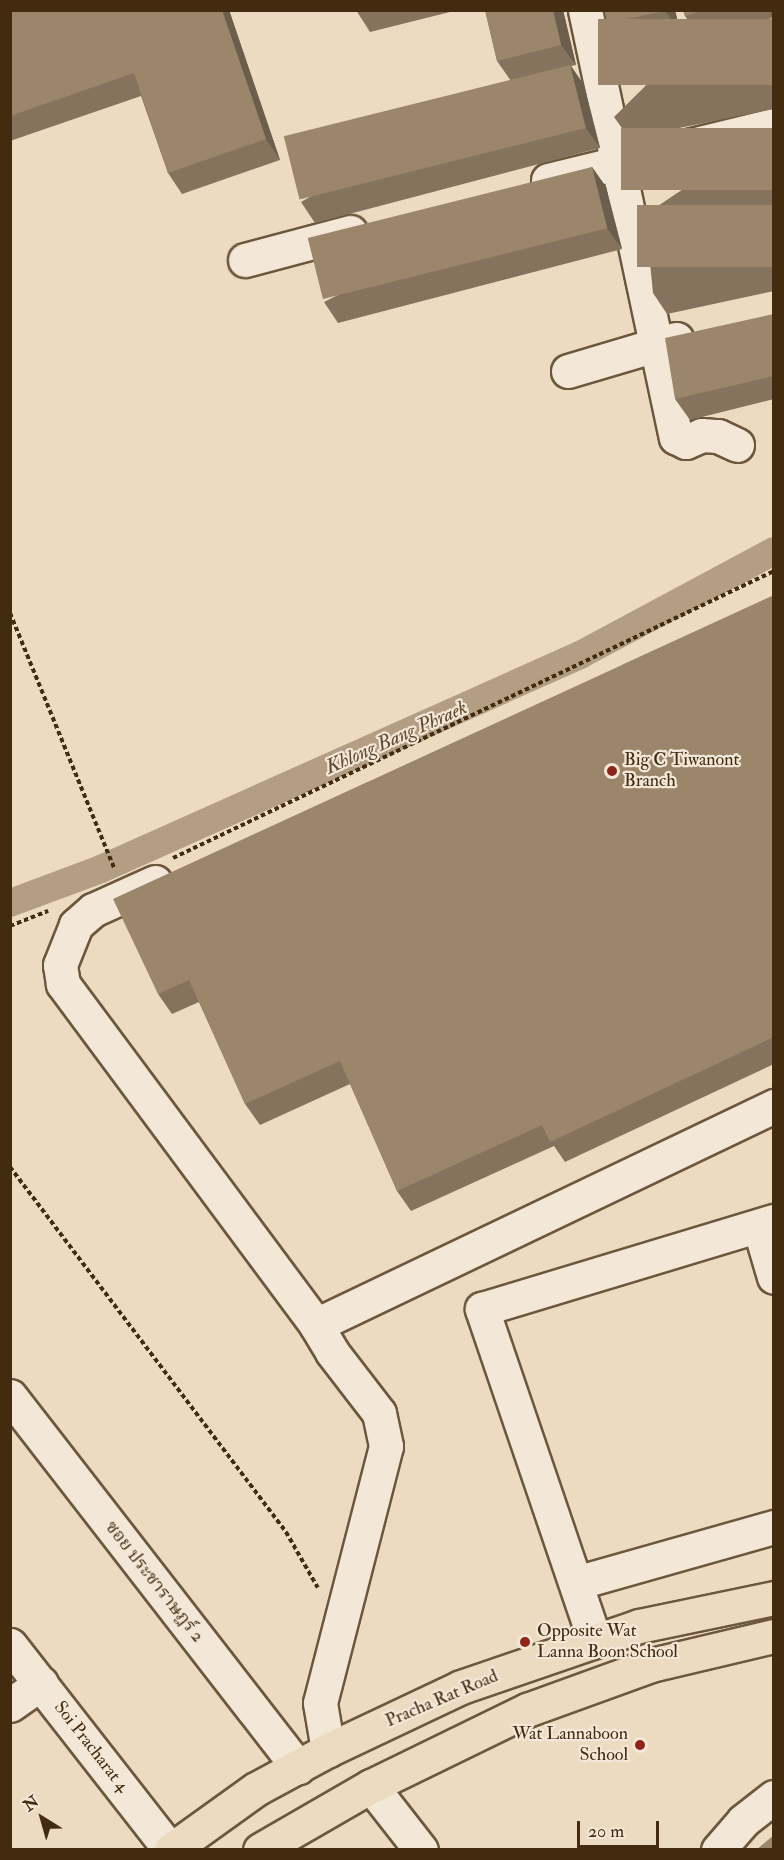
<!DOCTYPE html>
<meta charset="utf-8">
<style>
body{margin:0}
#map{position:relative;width:784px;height:1860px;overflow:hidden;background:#ecdac1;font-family:"IM FELL Double Pica","Noto Serif Thai",serif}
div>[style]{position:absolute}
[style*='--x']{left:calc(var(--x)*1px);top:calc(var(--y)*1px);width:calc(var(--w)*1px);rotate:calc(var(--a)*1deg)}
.canal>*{height:28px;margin:-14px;padding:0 14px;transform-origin:14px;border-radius:14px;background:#b39e84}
.path>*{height:4px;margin-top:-2px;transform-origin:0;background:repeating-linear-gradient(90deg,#432b0f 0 4.5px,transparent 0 7.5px)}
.roads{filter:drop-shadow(2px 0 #6d573c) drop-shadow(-2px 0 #6d573c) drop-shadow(0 2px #6d573c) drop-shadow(0 -2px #6d573c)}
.minor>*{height:33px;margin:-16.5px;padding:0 16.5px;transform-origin:16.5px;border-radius:16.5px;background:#f3e7d7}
.major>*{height:33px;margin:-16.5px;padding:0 16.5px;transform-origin:16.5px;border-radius:16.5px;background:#ecdac1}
.wall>*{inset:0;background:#85735d}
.shaded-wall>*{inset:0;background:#6c5e4c}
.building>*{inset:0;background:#9b866c;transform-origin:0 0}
.dots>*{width:16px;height:16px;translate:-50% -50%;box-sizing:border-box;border:3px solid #f3e7d7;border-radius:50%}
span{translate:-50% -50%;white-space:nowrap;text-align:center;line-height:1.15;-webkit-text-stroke:4.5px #f3e7d7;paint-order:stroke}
.poi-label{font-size:18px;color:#432b0f}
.left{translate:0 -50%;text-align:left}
.right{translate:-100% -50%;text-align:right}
.street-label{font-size:18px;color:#432b0f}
.water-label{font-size:20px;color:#5f482c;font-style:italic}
.frame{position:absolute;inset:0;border:12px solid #432b0f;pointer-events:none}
.north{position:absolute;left:12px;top:1788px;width:60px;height:60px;-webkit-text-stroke:4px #f3e7d7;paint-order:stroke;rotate:323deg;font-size:16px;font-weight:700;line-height:24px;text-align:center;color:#432b0f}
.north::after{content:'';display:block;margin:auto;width:21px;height:27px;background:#432b0f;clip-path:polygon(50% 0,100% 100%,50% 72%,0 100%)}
.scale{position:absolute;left:577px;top:1821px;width:82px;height:27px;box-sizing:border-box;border:3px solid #432b0f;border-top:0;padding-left:8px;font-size:18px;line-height:21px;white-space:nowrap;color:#432b0f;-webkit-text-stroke:4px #f3e7d7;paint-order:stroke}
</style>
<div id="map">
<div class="canal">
<i style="--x:10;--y:903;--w:97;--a:-20.5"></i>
<i style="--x:101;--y:869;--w:525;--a:-24.07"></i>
<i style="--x:580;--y:655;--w:220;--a:-28.2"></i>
</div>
<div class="path">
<i style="--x:10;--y:613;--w:275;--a:67.8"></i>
<i style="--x:173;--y:858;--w:666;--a:-25.53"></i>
<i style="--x:10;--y:926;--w:41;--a:-21.5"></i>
<i style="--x:10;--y:1167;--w:458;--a:52.9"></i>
<i style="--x:286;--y:1532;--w:64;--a:60.3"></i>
</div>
<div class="roads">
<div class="minor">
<i style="--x:585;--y:10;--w:437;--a:78"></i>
<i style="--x:676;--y:437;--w:11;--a:27"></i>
<i style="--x:686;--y:442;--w:17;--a:-24"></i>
<i style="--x:702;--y:435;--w:16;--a:4"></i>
<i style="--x:718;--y:436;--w:21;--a:25"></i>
<i style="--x:548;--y:180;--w:233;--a:-13.7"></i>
<i style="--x:245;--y:260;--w:109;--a:-14.9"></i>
<i style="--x:568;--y:371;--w:113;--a:-16.5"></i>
<i style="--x:155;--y:882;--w:68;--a:155.7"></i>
<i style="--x:93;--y:910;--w:23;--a:139"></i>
<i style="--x:76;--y:925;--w:43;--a:111.8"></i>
<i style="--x:60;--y:965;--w:19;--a:81"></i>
<i style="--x:63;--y:984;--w:425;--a:53.4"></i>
<i style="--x:316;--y:1325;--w:508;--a:-25.56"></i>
<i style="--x:759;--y:1226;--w:53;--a:73.6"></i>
<i style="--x:316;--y:1325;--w:31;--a:59"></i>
<i style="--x:332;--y:1352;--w:77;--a:52.4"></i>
<i style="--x:379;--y:1413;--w:34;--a:78"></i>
<i style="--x:386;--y:1446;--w:265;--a:104.4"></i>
<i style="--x:320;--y:1703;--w:48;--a:80.3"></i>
<i style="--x:10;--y:1396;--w:470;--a:52.2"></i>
<i style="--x:576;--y:1583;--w:206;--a:-15.8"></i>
<i style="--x:595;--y:1641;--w:351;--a:-108.8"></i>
<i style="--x:482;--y:1309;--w:305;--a:-16.8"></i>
<i style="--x:10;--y:1645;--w:260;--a:52"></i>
<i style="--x:10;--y:1705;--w:38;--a:-35"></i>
<i style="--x:371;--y:1786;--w:81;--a:52"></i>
<i style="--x:718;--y:1850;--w:38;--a:-49"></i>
<i style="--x:743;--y:1821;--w:39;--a:-38"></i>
</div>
<div class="major">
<i style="--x:171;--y:1850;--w:105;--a:-35.7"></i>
<i style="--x:256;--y:1789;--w:82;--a:-28.4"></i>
<i style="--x:328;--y:1750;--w:147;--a:-25.3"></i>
<i style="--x:461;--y:1687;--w:188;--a:-18.9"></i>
<i style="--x:639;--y:1626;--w:138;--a:-11.7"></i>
<i style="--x:260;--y:1850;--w:128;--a:-30"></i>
<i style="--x:371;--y:1786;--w:174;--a:-26"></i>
<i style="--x:527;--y:1710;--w:132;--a:-19.9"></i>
<i style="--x:651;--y:1665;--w:126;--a:-13.3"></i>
</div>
</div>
<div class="wall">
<i style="clip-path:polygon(10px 10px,229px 10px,280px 160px,182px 194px,168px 173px,141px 96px,10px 141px)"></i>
<i style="clip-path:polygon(356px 10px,458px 10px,370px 32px)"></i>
<i style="clip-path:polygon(485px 10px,563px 10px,576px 65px,571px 66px,584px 85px,600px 148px,315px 223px,301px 202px,511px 81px,497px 61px)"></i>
<i style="clip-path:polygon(605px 10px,675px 10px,680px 31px,622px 43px,607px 23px)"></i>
<i style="clip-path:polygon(683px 10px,771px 10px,773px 18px,751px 23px,774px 19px,774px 109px,629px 138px,614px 117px,698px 34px,685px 16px)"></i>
<i style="clip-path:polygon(774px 128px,774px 291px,667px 314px,653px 293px,647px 233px,637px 220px)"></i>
<i style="clip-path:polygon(592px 167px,606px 187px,622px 249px,338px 323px,324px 302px)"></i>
<i style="clip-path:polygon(774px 314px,774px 399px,690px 420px,675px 399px)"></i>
<i style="clip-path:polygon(774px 595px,774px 1064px,565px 1162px,554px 1146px,411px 1211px,397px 1191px,350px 1084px,260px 1125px,245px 1104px,199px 1002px,172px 1014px,158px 994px)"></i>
</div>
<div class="shaded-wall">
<i style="clip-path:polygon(222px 10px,229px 10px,280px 160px,266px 139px)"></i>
<i style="clip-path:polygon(553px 10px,563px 10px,576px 65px,561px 45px)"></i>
<i style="clip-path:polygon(675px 10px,680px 31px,665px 11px)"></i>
<i style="clip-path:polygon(768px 10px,771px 10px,773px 18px)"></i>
<i style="clip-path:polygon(570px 65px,584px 85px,600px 148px,586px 128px)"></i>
<i style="clip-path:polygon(592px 167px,606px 187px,622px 249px,607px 228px)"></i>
</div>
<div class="building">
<i style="clip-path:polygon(10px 10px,222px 10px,266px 139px,168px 173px,134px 73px,10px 116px)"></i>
<i style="clip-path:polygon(485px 10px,553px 10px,561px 45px,497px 61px)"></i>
<i style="clip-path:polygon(605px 10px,665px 10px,665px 11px,607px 23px)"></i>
<i style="clip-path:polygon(683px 10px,705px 10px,685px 16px)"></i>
<i style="left:774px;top:19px;width:66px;height:176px;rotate:90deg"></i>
<i style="left:570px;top:65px;width:65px;height:295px;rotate:76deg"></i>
<i style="left:774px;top:128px;width:62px;height:153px;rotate:90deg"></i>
<i style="left:592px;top:167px;width:63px;height:293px;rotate:76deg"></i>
<i style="left:774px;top:205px;width:62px;height:137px;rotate:90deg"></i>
<i style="clip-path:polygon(774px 314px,774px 376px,675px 399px,665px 338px)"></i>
<i style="clip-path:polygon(774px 595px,774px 1037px,550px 1142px,542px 1125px,397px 1191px,340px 1061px,245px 1104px,189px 980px,158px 994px,113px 899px)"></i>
<i style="clip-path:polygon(774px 1835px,774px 1850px,756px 1850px)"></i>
</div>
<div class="dots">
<i style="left:612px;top:771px;background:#8f2418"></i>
<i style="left:525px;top:1642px;background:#8f2418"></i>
<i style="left:640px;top:1745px;background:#8f2418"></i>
</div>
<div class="poi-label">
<span class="left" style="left:624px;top:771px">Big C Tiwanont<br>Branch</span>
<span class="left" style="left:537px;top:1642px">Opposite Wat<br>Lanna Boon School</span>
<span class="right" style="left:628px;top:1745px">Wat Lannaboon<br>School</span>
</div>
<div class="street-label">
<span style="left:154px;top:1582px;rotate:52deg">ซอย ประชาราษฎร์ 2</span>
<span style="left:442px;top:1699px;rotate:-23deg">Pracha Rat Road</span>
<span style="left:91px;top:1747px;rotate:52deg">Soi Pracharat 4</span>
</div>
<div class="water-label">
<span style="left:396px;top:737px;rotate:-24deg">Khlong Bang Phraek</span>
</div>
<div class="frame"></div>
<div class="north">N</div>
<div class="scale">20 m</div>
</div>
